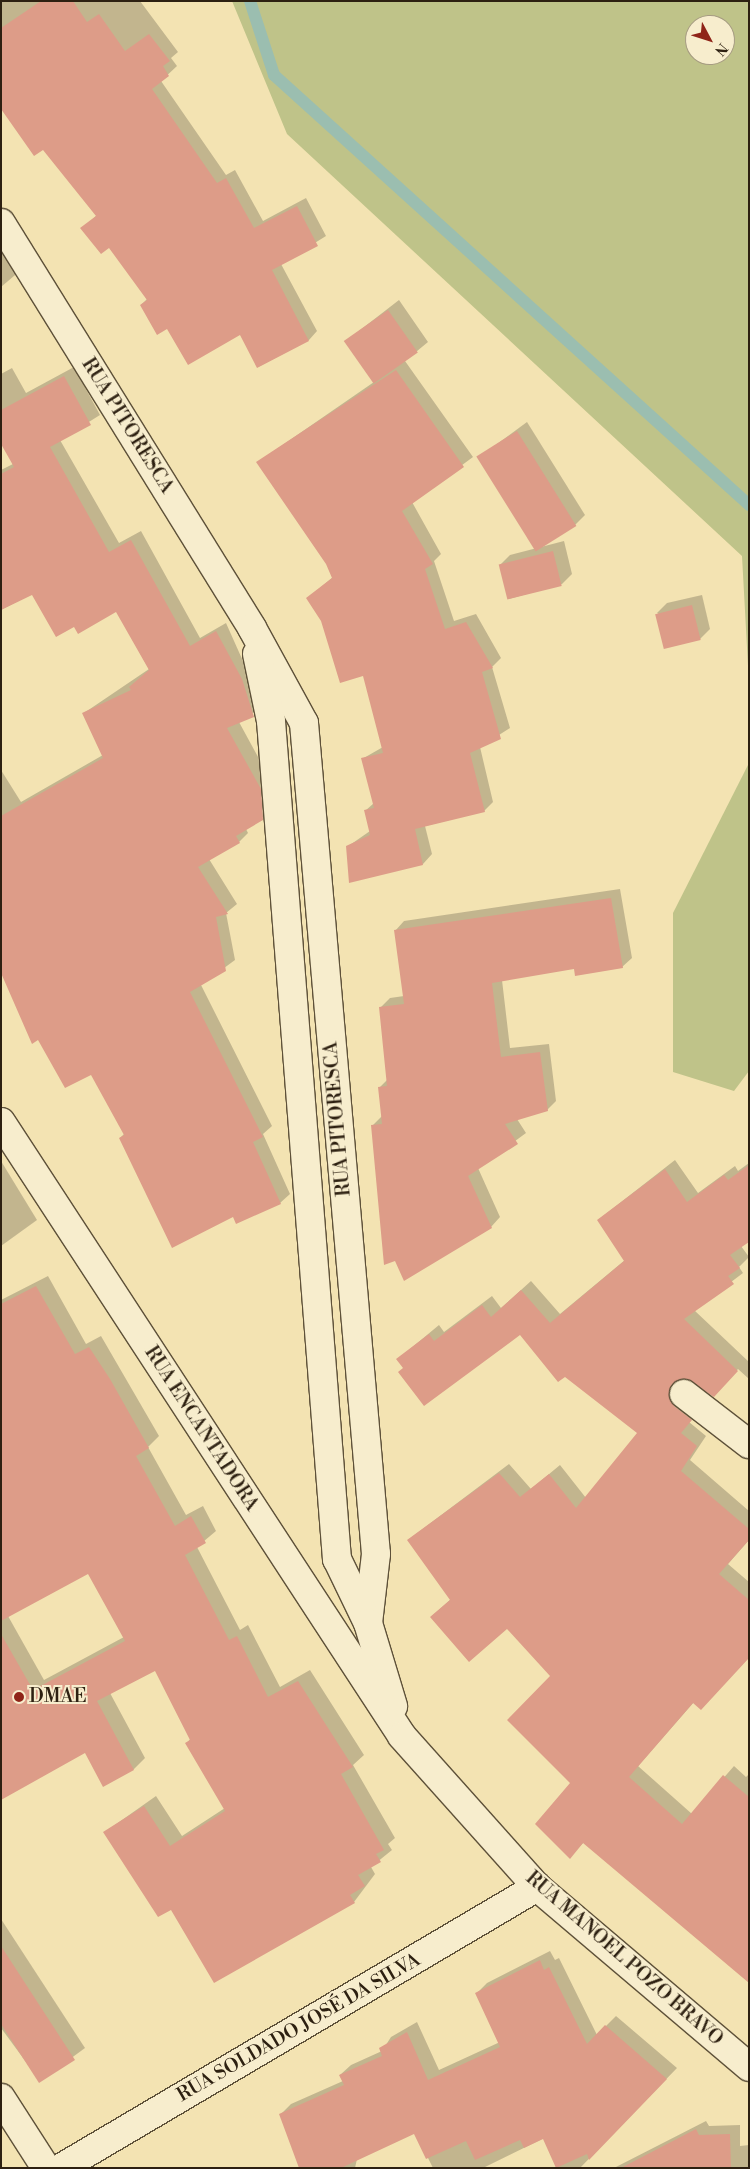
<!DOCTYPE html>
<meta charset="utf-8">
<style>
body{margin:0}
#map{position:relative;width:750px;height:2169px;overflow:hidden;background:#f3e3b2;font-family:"Libre Bodoni",serif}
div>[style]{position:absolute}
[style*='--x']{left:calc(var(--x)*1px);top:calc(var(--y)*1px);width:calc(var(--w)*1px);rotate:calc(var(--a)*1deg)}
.green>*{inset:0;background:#bfc389}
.shadow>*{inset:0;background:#0003}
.stream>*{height:12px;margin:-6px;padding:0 6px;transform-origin:6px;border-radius:6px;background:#9bbeb0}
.building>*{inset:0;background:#dd9c88;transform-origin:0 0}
.roads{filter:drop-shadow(1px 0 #5e5139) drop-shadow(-1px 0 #5e5139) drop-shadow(0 1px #5e5139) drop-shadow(0 -1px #5e5139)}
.street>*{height:28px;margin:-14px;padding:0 14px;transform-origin:14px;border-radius:14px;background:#f7edcd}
.dots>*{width:14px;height:14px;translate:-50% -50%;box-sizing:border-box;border:2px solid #f7edcd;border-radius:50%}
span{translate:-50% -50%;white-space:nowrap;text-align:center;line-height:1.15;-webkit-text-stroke:4px #f7edcd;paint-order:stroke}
.street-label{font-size:19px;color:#2d2011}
.poi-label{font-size:19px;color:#2d2011}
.left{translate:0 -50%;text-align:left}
.frame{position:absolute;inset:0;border:2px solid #2d2011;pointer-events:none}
.north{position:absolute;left:685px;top:15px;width:50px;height:50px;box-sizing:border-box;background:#f7edcd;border:1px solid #a69b82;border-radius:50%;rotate:130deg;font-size:14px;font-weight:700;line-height:20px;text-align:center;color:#2d2011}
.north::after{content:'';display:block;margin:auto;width:18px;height:22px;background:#8f2418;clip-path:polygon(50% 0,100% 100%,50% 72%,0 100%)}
</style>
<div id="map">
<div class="green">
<i style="clip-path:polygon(evenodd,232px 1px,749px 1px,749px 684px,742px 556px,287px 134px,232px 1px,695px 25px,725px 25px,725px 55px,695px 55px,695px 25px)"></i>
<i style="clip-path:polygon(749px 763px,749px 1071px,734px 1091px,673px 1072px,673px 913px)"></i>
</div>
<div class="shadow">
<i style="clip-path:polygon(1px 1px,140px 1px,178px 52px,171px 58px,177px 66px,161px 81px,226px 175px,235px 170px,263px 221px,306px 198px,326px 236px,281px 264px,317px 331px,309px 340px,258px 367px,240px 334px,168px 327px,141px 305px,147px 299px,109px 246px,82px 229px,97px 215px,40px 144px,1px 107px)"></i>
<i style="clip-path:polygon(1px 243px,21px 270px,1px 287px)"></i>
<i style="clip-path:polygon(399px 300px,428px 342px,405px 361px,473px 457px,412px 502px,441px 554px,434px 561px,454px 621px,476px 614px,501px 658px,492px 667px,510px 728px,480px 747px,493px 802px,484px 811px,425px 826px,432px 854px,423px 864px,347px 847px,370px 831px,365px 811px,374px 803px,362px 759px,383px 747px,364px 674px,308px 598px,333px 577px,327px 563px,258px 462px,374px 382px,346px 341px)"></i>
<i style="clip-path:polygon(74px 367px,100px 415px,60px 440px,119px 543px,141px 531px,200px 638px,226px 623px,263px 706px,239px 722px,270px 779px,272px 810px,246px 829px,248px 833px,239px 842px,209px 859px,237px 904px,226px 913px,235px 960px,201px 985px,272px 1126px,263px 1134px,290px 1194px,280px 1203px,234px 1215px,120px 1138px,125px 1133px,91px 1073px,1px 970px,1px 770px,21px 802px,103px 755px,84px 713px,149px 669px,116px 610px,75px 625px,33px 593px,1px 610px,1px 470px,13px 464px,1px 441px,1px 374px,12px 368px,26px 393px)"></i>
<i style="clip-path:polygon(527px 422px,585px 515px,575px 525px,478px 458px)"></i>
<i style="clip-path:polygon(564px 541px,572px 574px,562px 584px,509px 599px,500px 565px,510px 555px)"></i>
<i style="clip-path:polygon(702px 595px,710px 629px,700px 639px,657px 613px,667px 603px)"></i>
<i style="clip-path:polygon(620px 889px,632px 958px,622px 967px,575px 968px,502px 980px,510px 1048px,549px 1044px,556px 1101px,547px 1110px,517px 1119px,526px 1133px,478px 1168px,500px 1217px,491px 1227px,372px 1126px,382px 1116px,379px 1088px,388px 1079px,380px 1008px,390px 998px,404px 996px,395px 931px,404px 921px)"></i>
<i style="clip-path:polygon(675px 1160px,698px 1193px,735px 1166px,738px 1171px,749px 1163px,749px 1240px,741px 1246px,749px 1257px,739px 1267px,743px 1273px,694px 1310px,749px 1362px,749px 1379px,738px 1369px,723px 1386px,687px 1377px,680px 1380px,679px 1390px,701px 1410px,689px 1422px,706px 1436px,690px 1460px,749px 1511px,749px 1540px,728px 1564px,749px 1582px,749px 1657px,694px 1702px,638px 1766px,692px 1814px,734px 1766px,746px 1777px,749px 1774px,749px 1982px,584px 1842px,570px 1857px,572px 1783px,552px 1676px,507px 1628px,431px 1617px,451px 1599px,408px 1540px,509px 1464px,531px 1489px,560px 1465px,586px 1498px,639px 1433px,520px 1334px,404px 1367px,398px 1359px,439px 1325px,444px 1332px,492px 1296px,501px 1308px,531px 1281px,560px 1314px,625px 1260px,598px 1220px)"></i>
<i style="clip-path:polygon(1px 1161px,37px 1220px,1px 1246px)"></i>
<i style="clip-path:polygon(evenodd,48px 1276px,86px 1344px,101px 1336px,159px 1436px,148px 1447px,186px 1515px,203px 1506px,216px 1531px,197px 1547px,240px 1630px,248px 1625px,280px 1687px,310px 1670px,364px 1755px,353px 1765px,395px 1838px,388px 1844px,392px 1850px,371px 1867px,375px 1874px,354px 1902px,214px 1981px,172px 1908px,105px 1832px,156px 1796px,182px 1836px,225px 1808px,187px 1743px,191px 1738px,156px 1669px,110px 1693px,145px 1758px,134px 1769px,104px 1785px,86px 1751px,1px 1799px,1px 1300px,48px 1276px,88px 1572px,124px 1637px,44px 1680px,8px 1616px,88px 1572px)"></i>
<i style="clip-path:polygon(1px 1919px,85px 2048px,40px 2081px,1px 2028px)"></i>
<i style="clip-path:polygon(550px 1951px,555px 1960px,559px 1958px,597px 2035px,616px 2016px,677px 2068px,580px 2168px,558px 2168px,544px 2138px,483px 2168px,433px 2168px,415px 2132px,357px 2159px,355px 2168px,302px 2168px,281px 2114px,291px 2104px,343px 2081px,340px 2075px,351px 2065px,382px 2051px,391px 2037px,417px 2022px,439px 2070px,500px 2042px,477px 1993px,487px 1983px)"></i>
<i style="clip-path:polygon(706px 2121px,709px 2126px,740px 2125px,740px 2146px,749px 2145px,749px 2168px,614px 2168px)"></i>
</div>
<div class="stream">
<i style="--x:250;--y:1;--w:78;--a:72"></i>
<i style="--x:274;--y:75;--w:641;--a:42.15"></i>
</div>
<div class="building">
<i style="clip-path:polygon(41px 1px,73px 1px,87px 22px,99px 14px,125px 51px,149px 34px,170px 61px,163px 66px,169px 76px,152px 89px,217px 183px,226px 178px,254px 228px,297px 206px,318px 246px,272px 270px,309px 341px,257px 368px,240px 335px,188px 365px,167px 329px,157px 335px,140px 305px,147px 300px,109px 248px,101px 254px,80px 228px,96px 216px,43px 150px,34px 156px,1px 109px,1px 28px)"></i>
<i style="left:388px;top:310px;width:52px;height:54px;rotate:55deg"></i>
<i style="clip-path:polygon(396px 370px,464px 467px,402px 511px,433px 564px,425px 569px,445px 629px,466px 622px,493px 668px,482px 672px,501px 739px,470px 753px,485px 812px,415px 829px,423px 865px,349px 883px,346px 846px,370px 835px,364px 810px,374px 808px,361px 758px,383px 753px,363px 676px,340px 683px,321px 621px,306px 598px,332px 578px,326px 564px,256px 462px)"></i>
<i style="clip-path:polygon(64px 376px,91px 425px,50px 447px,109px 552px,131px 540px,190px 646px,216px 631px,242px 679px,254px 717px,227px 728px,261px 789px,263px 820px,236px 836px,240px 843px,198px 867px,228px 914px,216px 917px,226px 971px,190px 992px,263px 1137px,253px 1142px,281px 1204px,236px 1224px,233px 1217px,172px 1248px,119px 1138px,124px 1135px,91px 1075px,65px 1088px,38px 1040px,32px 1044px,1px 973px,1px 816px,103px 758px,82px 713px,131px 690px,129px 687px,149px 670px,116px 612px,78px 634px,74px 627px,56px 637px,32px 595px,1px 610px,1px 474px,14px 467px,1px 444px,1px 410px)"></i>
<i style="left:517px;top:431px;width:112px;height:48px;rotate:58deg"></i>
<i style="left:553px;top:551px;width:36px;height:56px;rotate:76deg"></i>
<i style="left:692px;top:605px;width:36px;height:38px;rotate:76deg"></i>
<i style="clip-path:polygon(611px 898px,623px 968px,575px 976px,574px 969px,492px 983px,501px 1057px,540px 1052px,548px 1111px,505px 1124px,518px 1144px,468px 1176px,492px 1228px,404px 1281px,395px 1261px,384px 1265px,371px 1125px,382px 1124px,378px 1087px,387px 1086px,379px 1007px,404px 1004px,394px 930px)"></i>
<i style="clip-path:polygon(749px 1165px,749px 1242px,730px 1255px,740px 1268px,728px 1276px,734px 1284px,684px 1319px,738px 1371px,714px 1397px,686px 1379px,672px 1384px,669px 1392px,674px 1406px,692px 1420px,681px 1433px,697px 1446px,681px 1471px,749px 1529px,749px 1540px,719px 1574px,749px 1600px,749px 1658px,701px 1710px,693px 1703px,629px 1777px,682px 1824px,723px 1775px,749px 1797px,749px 1983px,583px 1843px,570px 1859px,535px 1824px,570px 1783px,507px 1720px,550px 1676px,507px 1629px,469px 1662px,430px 1617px,450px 1600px,407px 1540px,499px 1473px,520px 1497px,549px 1474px,576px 1508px,637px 1433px,565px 1377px,558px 1382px,520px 1335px,424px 1406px,398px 1372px,403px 1368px,396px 1359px,429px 1334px,434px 1341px,482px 1305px,491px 1317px,521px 1290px,550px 1323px,624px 1261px,597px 1220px,665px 1169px,687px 1202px,724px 1175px,728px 1180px)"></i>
<i style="clip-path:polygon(36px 1286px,75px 1354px,89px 1347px,110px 1379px,149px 1448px,136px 1456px,175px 1526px,191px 1516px,206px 1543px,185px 1555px,229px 1640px,237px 1636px,268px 1697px,298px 1681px,353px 1767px,341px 1774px,384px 1850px,376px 1854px,381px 1862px,358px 1875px,365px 1886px,350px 1895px,355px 1903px,214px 1983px,171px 1910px,158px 1917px,103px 1832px,144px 1806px,170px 1846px,225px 1811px,185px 1743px,190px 1740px,155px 1671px,97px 1701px,134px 1770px,103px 1787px,85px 1753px,1px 1800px,1px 1634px,33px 1690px,125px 1641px,88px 1574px,1px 1621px,1px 1304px)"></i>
<i style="clip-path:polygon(1px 1946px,75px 2060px,39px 2083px,1px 2024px)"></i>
<i style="clip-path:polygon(540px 1960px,544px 1970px,549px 1967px,587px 2044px,605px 2025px,667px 2079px,589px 2160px,587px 2154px,556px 2168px,543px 2139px,524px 2148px,520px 2140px,475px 2160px,466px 2141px,426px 2159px,414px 2134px,341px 2168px,299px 2168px,279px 2114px,344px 2085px,339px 2075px,382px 2056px,379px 2048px,407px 2032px,428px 2080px,500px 2047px,475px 1993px)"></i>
<i style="clip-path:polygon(696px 2129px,699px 2135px,730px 2134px,731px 2168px,621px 2168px)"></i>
</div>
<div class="roads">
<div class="street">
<i style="--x:1;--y:223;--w:476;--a:58.2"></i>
<i style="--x:252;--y:628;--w:108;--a:61.3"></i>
<i style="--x:304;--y:723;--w:834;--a:85.05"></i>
<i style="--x:376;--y:1554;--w:69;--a:96.6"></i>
<i style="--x:257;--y:654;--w:68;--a:78.2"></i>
<i style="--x:271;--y:721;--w:841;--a:85.5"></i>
<i style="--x:337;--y:1559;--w:71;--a:64.2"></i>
<i style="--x:368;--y:1623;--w:87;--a:73.2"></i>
<i style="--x:1;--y:1122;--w:733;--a:56.85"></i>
<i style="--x:402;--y:1736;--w:203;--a:48.2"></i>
<i style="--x:537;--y:1887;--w:278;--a:40.3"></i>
<i style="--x:684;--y:1394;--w:82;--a:37.6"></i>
<i style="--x:1;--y:2098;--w:83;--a:57.3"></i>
<i style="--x:61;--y:2168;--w:553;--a:-30.55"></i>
</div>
</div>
<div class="dots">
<i style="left:19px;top:1697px;background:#8f2418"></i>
</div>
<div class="street-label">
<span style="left:127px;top:426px;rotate:58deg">RUA PITORESCA</span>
<span style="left:338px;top:1119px;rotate:-95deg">RUA PITORESCA</span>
<span style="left:201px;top:1429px;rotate:57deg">RUA ENCANTADORA</span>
<span style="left:624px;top:1959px;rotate:41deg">RUA MANOEL POZO BRAVO</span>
<span style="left:299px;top:2028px;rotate:-30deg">RUA SOLDADO JOSÉ DA SILVA</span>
</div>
<div class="poi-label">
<span class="left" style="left:29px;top:1697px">DMAE</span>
</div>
<div class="frame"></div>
<div class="north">N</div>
</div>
